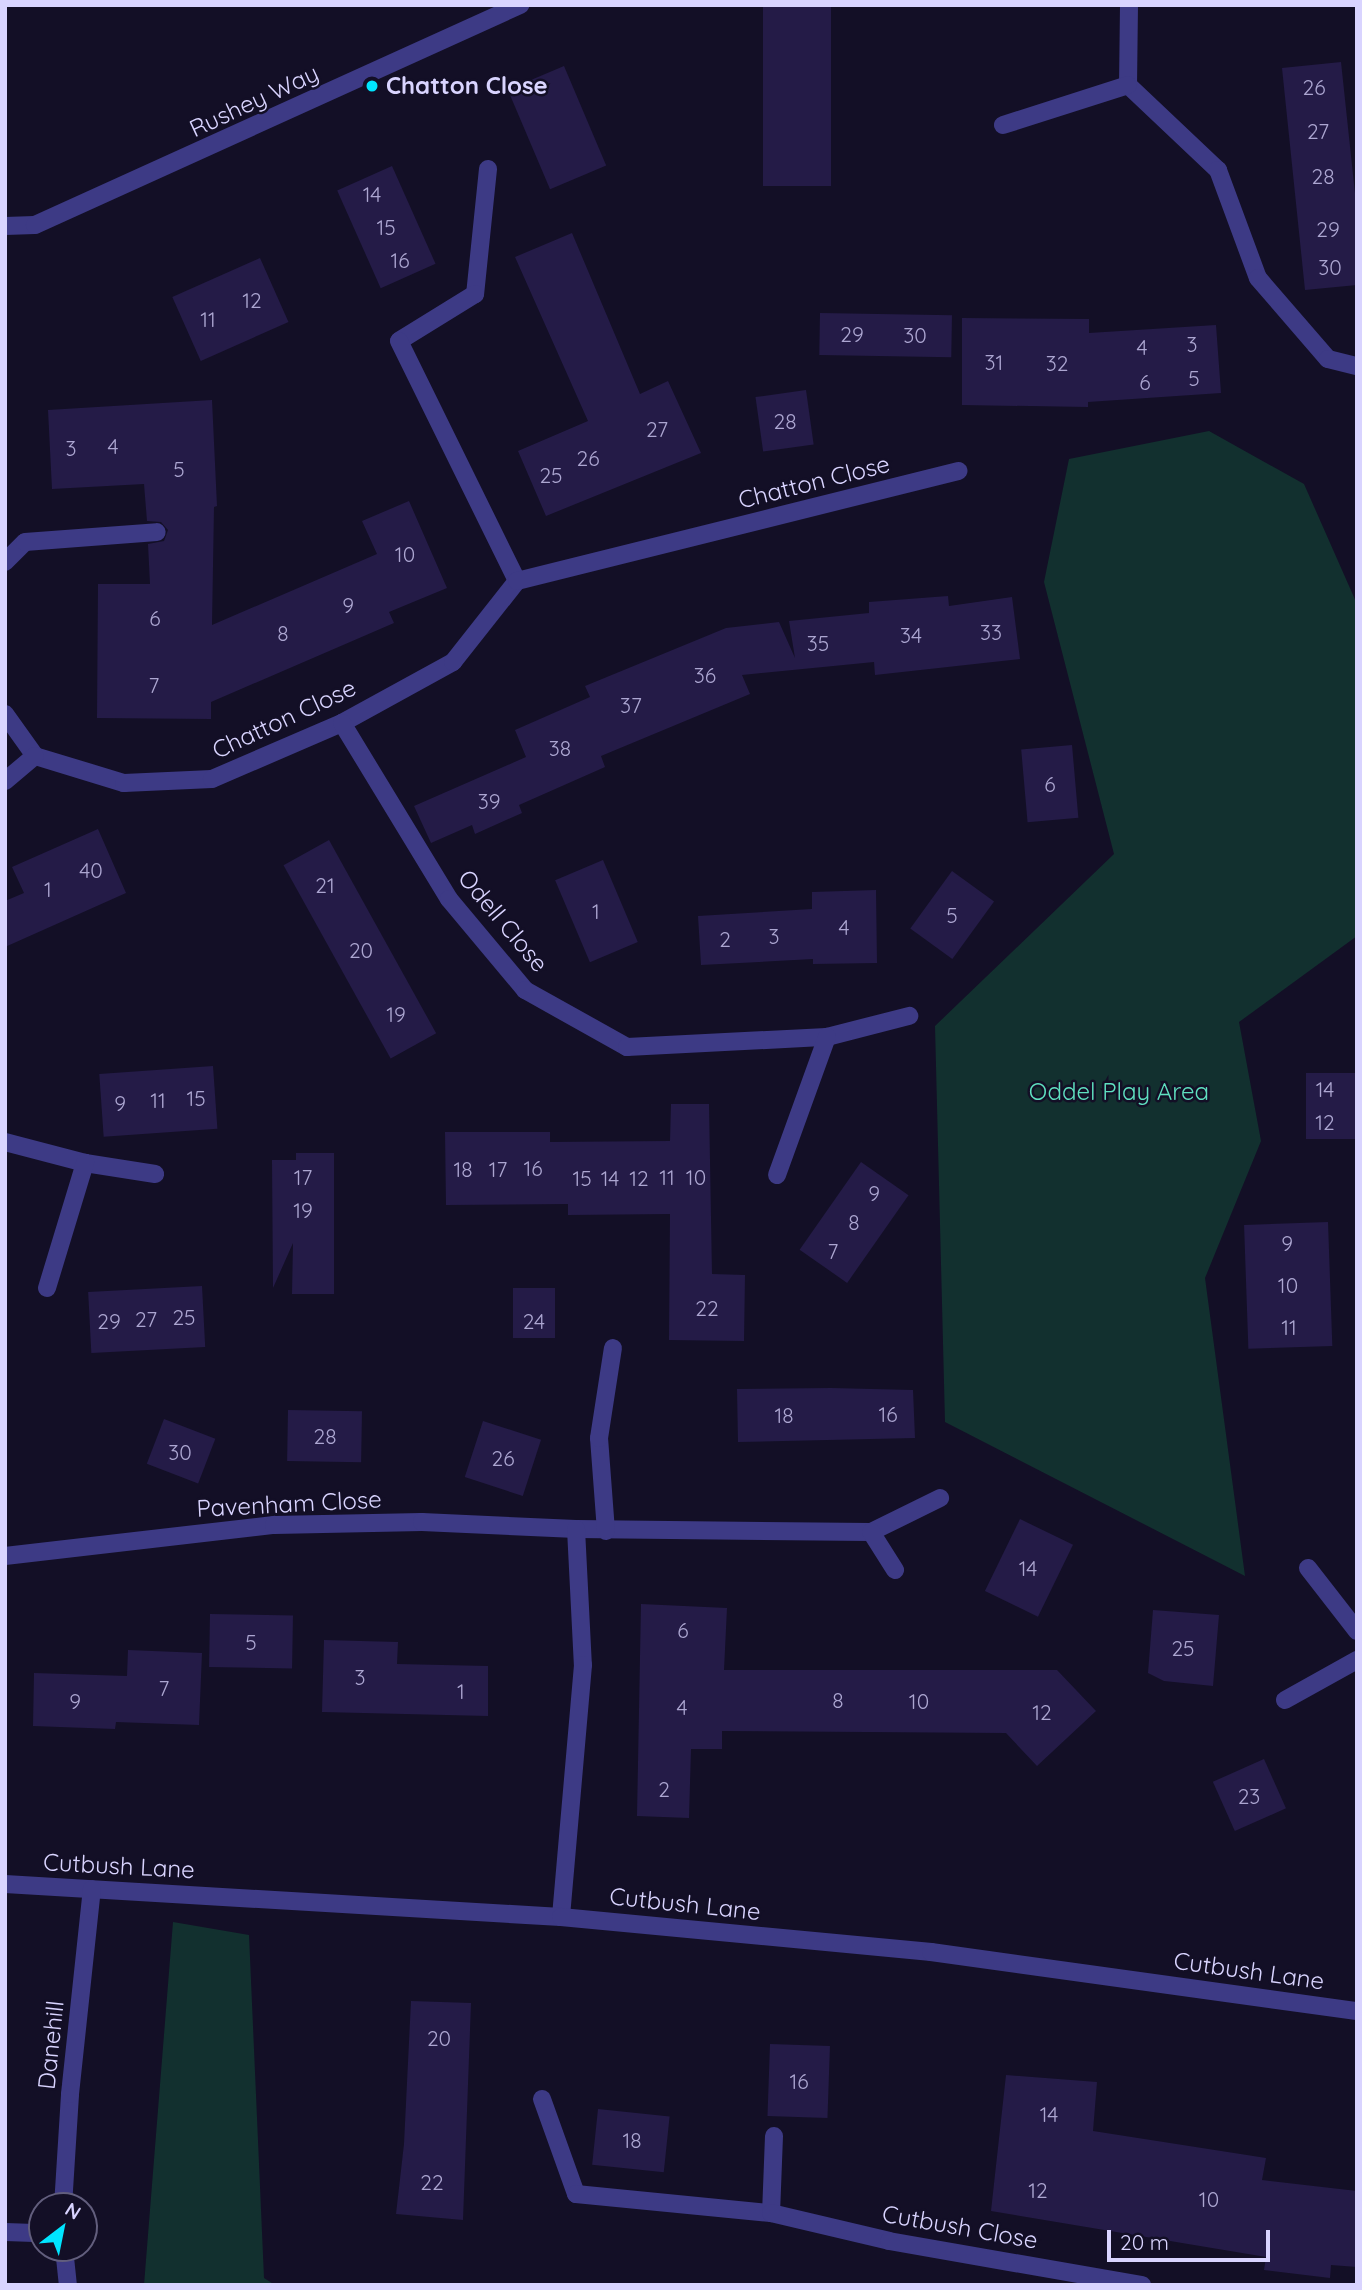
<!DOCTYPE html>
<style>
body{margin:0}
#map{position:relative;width:1362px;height:2290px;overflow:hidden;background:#130f26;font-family:Quicksand,sans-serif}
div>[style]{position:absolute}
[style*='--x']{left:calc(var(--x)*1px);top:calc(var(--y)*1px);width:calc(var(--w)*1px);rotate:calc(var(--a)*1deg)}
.green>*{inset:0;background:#12302f}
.building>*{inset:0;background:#241b47;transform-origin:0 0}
.minor>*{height:18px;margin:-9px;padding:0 9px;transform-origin:9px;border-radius:9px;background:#3d3a85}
.dots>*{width:19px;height:19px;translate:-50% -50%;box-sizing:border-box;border:4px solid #130f26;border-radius:50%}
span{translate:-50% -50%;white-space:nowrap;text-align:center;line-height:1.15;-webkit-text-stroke:5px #130f26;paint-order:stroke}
.number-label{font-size:21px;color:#aca6d1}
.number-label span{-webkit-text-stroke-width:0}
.poi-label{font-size:24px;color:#d9d4ff;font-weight:700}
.left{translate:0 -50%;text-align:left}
.street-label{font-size:24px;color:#d9d4ff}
.park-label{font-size:24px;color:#5fe0c0}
.frame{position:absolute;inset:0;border:7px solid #d9d4ff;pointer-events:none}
.north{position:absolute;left:28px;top:2192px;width:70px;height:70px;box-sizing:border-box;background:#130f26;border:2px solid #625e7d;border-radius:50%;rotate:32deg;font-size:19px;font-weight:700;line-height:28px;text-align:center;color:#d9d4ff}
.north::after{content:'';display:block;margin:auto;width:24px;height:32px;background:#00e5ff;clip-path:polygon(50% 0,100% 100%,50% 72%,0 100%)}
.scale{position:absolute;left:1107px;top:2230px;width:163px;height:32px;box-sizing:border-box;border:4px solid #d9d4ff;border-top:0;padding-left:9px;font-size:21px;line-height:24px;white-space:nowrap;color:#d9d4ff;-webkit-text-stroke:5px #130f26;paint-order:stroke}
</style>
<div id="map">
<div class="green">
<i style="clip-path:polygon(1209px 431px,1304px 484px,1357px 604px,1357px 936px,1239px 1022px,1261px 1141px,1205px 1278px,1245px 1576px,945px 1422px,935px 1026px,1114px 854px,1044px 582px,1069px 459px)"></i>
<i style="clip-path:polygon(173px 1922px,249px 1935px,264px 2278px,275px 2285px,144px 2285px)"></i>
</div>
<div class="building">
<i style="left:763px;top:5px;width:68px;height:181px"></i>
<i style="clip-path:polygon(1341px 62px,1357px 212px,1357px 285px,1305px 290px,1282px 68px)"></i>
<i style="left:564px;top:66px;width:108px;height:61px;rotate:67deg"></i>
<i style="left:392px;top:166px;width:107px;height:60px;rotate:66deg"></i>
<i style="clip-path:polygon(572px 233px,640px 394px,668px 381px,701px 453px,546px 516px,518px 451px,588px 421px,515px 257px)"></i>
<i style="left:260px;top:258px;width:70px;height:96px;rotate:66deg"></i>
<i style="left:820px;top:313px;width:132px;height:42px;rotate:1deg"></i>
<i style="clip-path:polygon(962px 318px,1089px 319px,1089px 333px,1216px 325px,1221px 393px,1088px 402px,1088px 407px,962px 405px)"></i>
<i style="left:806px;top:390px;width:55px;height:51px;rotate:82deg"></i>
<i style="clip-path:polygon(212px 400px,217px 506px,214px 507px,212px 625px,377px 554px,362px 521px,409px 501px,447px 588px,389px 612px,394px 623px,211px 702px,211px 719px,97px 718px,98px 584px,150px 584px,148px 544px,164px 541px,168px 530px,161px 522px,147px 521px,144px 484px,52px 489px,48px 410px)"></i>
<i style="clip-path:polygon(948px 596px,949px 606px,1012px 597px,1020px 659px,875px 675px,874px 662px,742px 675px,750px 694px,601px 756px,605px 767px,519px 805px,522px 813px,475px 834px,472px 825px,431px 843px,414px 806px,526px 757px,515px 730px,590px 697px,585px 686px,726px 628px,779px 622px,795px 658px,789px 621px,869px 613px,869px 602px)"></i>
<i style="left:1072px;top:745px;width:73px;height:51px;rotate:85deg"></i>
<i style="clip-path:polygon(98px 829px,126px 893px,5px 947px,5px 901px,24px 893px,12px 867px)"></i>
<i style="left:329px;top:840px;width:221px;height:52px;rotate:61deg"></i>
<i style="left:603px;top:860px;width:89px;height:52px;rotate:67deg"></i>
<i style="left:952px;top:871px;width:52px;height:71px;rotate:36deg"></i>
<i style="clip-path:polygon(876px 890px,877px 963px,813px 964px,813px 959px,701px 965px,698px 916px,812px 909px,812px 892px)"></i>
<i style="left:213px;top:1066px;width:63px;height:114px;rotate:86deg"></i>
<i style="left:1306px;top:1073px;width:51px;height:66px"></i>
<i style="clip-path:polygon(671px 1104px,709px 1104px,712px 1274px,745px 1275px,744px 1341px,669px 1340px,670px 1214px,568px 1215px,568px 1204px,446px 1205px,445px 1132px,550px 1132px,550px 1142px,670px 1141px)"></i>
<i style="clip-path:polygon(296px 1153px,334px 1153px,334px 1294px,292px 1294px,293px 1243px,273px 1288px,272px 1160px,296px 1160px)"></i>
<i style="left:861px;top:1162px;width:58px;height:107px;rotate:35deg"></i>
<i style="left:1328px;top:1222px;width:124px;height:84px;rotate:88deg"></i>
<i style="left:202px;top:1286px;width:61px;height:114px;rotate:87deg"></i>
<i style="left:513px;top:1288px;width:42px;height:50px"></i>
<i style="clip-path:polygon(831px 1388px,913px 1390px,915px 1438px,738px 1442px,737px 1389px)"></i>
<i style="left:288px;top:1410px;width:74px;height:51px;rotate:1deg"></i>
<i style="left:164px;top:1419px;width:55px;height:48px;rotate:21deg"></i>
<i style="left:483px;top:1421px;width:61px;height:59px;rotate:18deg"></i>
<i style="left:1020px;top:1519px;width:59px;height:80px;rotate:26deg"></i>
<i style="clip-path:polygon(641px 1604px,727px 1608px,724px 1670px,1057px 1670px,1096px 1711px,1037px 1766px,1006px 1733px,722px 1731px,722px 1749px,691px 1749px,689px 1818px,637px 1816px)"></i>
<i style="clip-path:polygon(1153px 1610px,1219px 1615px,1213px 1686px,1164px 1681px,1148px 1673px)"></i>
<i style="left:210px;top:1614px;width:83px;height:53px;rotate:1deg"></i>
<i style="clip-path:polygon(324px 1640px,398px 1642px,397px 1664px,488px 1666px,488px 1716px,322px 1712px)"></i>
<i style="clip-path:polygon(128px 1650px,202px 1653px,199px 1725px,116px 1722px,115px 1729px,33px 1726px,34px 1673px,127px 1676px)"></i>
<i style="left:1264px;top:1759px;width:54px;height:56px;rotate:66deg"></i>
<i style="clip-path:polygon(411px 2001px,471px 2003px,463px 2220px,396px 2214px,404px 2144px)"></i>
<i style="left:770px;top:2044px;width:60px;height:72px;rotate:2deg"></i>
<i style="clip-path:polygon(1006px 2075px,1097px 2082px,1093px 2131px,1266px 2158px,1262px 2180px,1357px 2191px,1357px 2267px,1331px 2265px,1330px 2278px,1264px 2270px,1266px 2257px,991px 2211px)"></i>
<i style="left:598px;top:2109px;width:72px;height:56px;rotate:6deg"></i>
</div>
<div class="minor">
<i style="--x:1129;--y:5;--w:80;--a:90.7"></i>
<i style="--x:1128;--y:85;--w:124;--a:43.4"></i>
<i style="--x:1218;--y:170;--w:115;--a:69.7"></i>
<i style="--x:1258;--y:278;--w:107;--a:49.2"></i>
<i style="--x:1328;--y:359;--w:30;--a:14"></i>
<i style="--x:1003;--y:125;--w:131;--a:-17.7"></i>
<i style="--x:488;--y:169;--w:126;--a:95.9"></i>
<i style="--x:475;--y:294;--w:89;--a:148.3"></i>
<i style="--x:399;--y:341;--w:267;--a:63.8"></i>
<i style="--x:5;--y:226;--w:30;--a:-2"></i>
<i style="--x:35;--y:225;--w:533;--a:-24.4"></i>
<i style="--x:5;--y:562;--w:28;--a:-45"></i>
<i style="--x:25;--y:542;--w:132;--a:-4.3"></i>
<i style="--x:5;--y:714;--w:52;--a:54.5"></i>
<i style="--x:35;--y:756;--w:93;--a:16.9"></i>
<i style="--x:124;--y:783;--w:88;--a:-2.6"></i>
<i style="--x:212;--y:779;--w:142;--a:-23.3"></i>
<i style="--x:342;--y:723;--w:127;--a:-28.8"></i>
<i style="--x:453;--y:662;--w:103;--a:-51.7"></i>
<i style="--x:517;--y:581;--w:455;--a:-14"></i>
<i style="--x:342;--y:723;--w:206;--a:58.7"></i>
<i style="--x:449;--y:899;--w:119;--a:50.1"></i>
<i style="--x:525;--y:990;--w:117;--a:29.2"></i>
<i style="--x:627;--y:1047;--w:200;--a:-2.9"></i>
<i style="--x:827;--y:1037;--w:85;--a:-14.4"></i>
<i style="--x:5;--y:781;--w:39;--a:-40"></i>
<i style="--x:5;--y:1142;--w:83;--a:14.7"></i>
<i style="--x:85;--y:1163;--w:71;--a:8.9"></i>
<i style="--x:777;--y:1175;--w:147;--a:-70.1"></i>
<i style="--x:47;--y:1288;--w:131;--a:-73.1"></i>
<i style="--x:576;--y:1529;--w:295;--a:0.6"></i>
<i style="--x:871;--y:1532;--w:77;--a:-26.2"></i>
<i style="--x:606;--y:1531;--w:93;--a:-94.3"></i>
<i style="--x:599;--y:1438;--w:91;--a:-81.2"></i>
<i style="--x:871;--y:1532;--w:45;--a:57.7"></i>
<i style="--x:5;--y:1556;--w:271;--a:-6.6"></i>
<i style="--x:274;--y:1525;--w:148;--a:-1.2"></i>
<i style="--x:422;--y:1522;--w:154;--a:2.6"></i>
<i style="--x:576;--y:1529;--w:136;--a:87.1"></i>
<i style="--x:583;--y:1665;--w:253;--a:95"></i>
<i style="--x:1308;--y:1568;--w:80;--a:52.1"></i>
<i style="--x:1285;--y:1700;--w:82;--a:-29.1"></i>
<i style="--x:5;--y:1884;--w:557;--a:3.4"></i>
<i style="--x:561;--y:1917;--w:372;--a:5.4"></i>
<i style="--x:931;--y:1952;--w:430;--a:7.9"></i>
<i style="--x:542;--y:2099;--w:101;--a:70.3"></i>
<i style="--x:576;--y:2194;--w:196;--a:5.6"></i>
<i style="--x:774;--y:2136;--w:77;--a:92.2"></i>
<i style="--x:771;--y:2213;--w:121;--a:13.3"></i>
<i style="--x:889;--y:2241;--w:257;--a:9.9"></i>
<i style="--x:63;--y:2206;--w:112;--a:-86.4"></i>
<i style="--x:70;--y:2094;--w:206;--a:-83.9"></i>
<i style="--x:5;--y:2232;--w:37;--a:2"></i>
<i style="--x:64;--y:2248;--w:37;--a:84"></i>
</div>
<div class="dots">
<i style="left:372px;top:86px;background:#00e5ff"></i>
</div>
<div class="number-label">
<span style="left:1314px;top:87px">26</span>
<span style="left:1318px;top:131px">27</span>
<span style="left:1323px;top:176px">28</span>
<span style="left:372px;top:194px">14</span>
<span style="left:386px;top:227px">15</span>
<span style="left:1328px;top:229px">29</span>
<span style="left:400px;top:260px">16</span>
<span style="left:1330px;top:267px">30</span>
<span style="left:252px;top:300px">12</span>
<span style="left:208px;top:319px">11</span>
<span style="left:852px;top:334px">29</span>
<span style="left:915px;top:335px">30</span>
<span style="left:1192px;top:344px">3</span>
<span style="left:1142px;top:347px">4</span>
<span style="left:994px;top:362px">31</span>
<span style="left:1057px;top:363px">32</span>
<span style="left:1194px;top:378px">5</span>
<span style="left:1145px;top:382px">6</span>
<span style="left:785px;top:421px">28</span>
<span style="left:657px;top:429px">27</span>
<span style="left:113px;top:446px">4</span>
<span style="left:71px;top:448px">3</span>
<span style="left:588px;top:458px">26</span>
<span style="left:179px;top:469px">5</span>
<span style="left:551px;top:475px">25</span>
<span style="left:405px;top:554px">10</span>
<span style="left:348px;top:605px">9</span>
<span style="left:155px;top:618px">6</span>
<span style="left:991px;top:632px">33</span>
<span style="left:283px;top:633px">8</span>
<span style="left:911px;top:635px">34</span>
<span style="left:818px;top:643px">35</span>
<span style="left:705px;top:675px">36</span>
<span style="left:154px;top:685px">7</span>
<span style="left:631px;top:705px">37</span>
<span style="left:560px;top:748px">38</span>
<span style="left:1050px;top:784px">6</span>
<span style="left:489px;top:801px">39</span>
<span style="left:91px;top:870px">40</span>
<span style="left:325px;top:885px">21</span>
<span style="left:48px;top:889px">1</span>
<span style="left:596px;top:911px">1</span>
<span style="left:952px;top:915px">5</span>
<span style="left:844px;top:927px">4</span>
<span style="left:774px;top:936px">3</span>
<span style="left:725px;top:939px">2</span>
<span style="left:361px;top:950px">20</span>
<span style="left:396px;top:1014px">19</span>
<span style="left:1325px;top:1089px">14</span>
<span style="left:196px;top:1098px">15</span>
<span style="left:158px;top:1100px">11</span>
<span style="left:120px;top:1103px">9</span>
<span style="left:1325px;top:1122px">12</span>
<span style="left:533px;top:1168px">16</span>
<span style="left:463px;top:1169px">18</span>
<span style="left:498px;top:1169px">17</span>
<span style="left:303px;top:1177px">17</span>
<span style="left:667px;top:1177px">11</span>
<span style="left:696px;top:1177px">10</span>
<span style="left:582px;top:1178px">15</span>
<span style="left:610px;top:1178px">14</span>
<span style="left:639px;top:1178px">12</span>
<span style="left:874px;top:1193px">9</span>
<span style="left:303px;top:1210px">19</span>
<span style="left:854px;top:1222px">8</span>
<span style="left:1287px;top:1243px">9</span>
<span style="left:833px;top:1251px">7</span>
<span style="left:1288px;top:1285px">10</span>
<span style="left:707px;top:1308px">22</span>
<span style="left:184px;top:1317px">25</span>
<span style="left:146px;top:1319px">27</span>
<span style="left:109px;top:1321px">29</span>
<span style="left:534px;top:1321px">24</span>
<span style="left:1289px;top:1327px">11</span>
<span style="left:888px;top:1414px">16</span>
<span style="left:784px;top:1415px">18</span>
<span style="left:325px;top:1436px">28</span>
<span style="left:180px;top:1452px">30</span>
<span style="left:503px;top:1458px">26</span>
<span style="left:1028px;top:1568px">14</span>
<span style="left:683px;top:1630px">6</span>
<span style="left:251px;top:1642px">5</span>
<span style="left:1183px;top:1648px">25</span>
<span style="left:360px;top:1677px">3</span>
<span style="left:164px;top:1688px">7</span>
<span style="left:461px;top:1691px">1</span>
<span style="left:838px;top:1700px">8</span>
<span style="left:75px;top:1701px">9</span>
<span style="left:919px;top:1701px">10</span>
<span style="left:682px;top:1707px">4</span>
<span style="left:1042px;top:1712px">12</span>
<span style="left:664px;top:1789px">2</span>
<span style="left:1249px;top:1796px">23</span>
<span style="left:439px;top:2038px">20</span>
<span style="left:799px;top:2081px">16</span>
<span style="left:1049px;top:2114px">14</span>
<span style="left:632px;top:2140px">18</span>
<span style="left:432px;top:2182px">22</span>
<span style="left:1038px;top:2190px">12</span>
<span style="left:1209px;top:2199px">10</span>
</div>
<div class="poi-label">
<span class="left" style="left:386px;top:86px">Chatton Close</span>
</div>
<div class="street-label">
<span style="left:254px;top:101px;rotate:-25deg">Rushey Way</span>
<span style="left:814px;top:482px;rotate:-14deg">Chatton Close</span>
<span style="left:284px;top:719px;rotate:-25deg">Chatton Close</span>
<span style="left:503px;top:921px;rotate:50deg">Odell Close</span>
<span style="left:289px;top:1504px;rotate:-3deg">Pavenham Close</span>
<span style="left:119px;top:1866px;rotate:3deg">Cutbush Lane</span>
<span style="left:685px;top:1904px;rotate:6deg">Cutbush Lane</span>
<span style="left:1249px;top:1971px;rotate:8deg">Cutbush Lane</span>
<span style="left:51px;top:2045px;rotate:-84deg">Danehill</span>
<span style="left:960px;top:2227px;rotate:10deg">Cutbush Close</span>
</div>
<div class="park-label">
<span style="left:1119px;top:1092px">Oddel Play Area</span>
</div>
<div class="frame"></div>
<div class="north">N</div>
<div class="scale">20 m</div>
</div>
